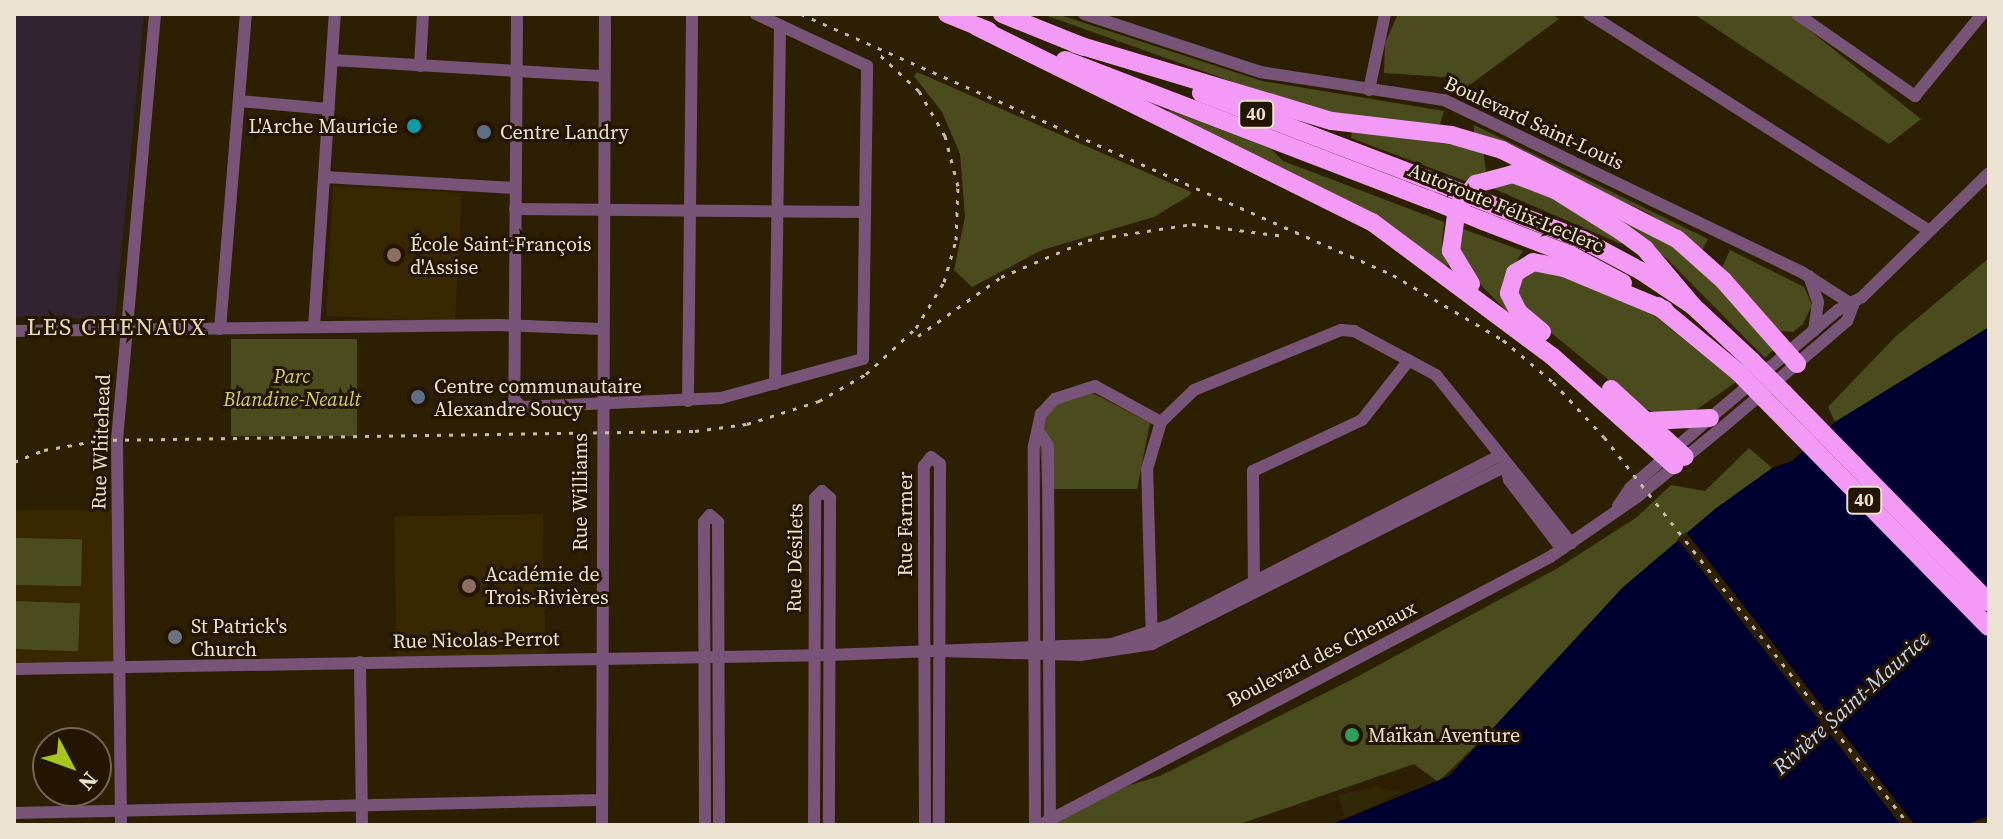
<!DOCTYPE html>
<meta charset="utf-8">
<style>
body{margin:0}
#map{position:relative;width:2003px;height:839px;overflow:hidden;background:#2d1f01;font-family:"Source Serif 4",serif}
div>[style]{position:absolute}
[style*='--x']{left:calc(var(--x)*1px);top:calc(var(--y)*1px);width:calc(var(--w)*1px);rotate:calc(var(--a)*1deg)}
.industrial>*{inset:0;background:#312330}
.built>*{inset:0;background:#382700;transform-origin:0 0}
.green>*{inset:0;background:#4b4c1d;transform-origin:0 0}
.sand>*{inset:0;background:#302807}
.water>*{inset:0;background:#000030}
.pier>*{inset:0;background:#2d1f01;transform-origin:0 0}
.minor>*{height:12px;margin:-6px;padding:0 6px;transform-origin:6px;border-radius:6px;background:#785479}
.highway>*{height:18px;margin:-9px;padding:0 9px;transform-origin:9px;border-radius:9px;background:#f399f6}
.rail>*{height:3px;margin-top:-1.5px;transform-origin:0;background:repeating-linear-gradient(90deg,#c5bba8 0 4px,transparent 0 12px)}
.highway-bridge>*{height:18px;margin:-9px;padding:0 9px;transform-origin:9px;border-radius:9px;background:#f399f6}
.dots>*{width:22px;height:22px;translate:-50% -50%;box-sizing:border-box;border:4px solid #231500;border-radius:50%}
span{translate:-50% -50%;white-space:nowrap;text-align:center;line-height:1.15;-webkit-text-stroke:6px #231500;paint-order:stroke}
.shield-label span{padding:2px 6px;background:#231500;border:2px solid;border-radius:6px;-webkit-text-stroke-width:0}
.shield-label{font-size:18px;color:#ebe2d1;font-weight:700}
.street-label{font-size:20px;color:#ebe2d1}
.poi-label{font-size:20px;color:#ebe2d1}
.right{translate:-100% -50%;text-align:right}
.left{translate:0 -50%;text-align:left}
.park-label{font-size:20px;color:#ced169;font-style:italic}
.water-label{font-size:22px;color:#c4d5f8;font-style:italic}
.quarter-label{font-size:24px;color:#eddbb9;letter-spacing:2px}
.frame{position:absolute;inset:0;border:16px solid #ebe2d1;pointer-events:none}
.north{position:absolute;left:32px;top:727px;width:80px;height:80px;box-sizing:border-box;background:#231500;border:2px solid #736754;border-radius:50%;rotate:131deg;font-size:22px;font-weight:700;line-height:32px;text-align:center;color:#ebe2d1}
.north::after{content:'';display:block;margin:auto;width:28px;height:36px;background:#a8c71e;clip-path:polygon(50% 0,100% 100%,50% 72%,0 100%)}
</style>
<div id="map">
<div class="industrial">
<i style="clip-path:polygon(14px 14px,144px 14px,115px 319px,14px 317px)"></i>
</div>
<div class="built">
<i style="left:333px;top:186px;width:129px;height:130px;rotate:3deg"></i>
<i style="left:113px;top:510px;width:157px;height:99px;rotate:90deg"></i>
<i style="left:543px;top:514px;width:142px;height:149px;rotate:89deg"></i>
</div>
<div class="green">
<i style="clip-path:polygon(1042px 14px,1057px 14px,1262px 81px,1444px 111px,1439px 127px,1309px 109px)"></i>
<i style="clip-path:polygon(1398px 14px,1551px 14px,1559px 19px,1467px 87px,1444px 77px,1384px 73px,1385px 43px)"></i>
<i style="clip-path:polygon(1694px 14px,1789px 14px,1921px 119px,1889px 144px)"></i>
<i style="clip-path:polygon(917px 72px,1191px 192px,1190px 195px,1154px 217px,1042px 250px,972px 287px,954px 270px,965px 217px,960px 154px,942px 112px,914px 76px)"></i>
<i style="clip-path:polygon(1169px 110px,1271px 149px,1283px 161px,1444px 222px,1442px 242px,1448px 265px,1444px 268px,1166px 115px)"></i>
<i style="clip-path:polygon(1474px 125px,1602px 187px,1708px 239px,1702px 250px,1648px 213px,1474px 133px)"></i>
<i style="clip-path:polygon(1352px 131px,1483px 149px,1486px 171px,1468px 182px,1351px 138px)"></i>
<i style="clip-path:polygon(1527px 182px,1622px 241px,1621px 244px,1485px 185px)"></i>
<i style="clip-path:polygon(1561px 184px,1629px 217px,1698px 263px,1773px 350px,1765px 358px,1666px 258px)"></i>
<i style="clip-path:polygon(1455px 226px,1523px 251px,1503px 281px,1508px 313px,1463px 266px)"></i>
<i style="clip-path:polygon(1730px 250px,1804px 287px,1812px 305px,1803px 324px,1793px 332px,1780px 331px,1722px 268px)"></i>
<i style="clip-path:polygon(1989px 258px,1989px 327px,1835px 422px,1828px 407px,1895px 337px)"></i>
<i style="clip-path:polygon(1540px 266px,1655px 316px,1736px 382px,1696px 410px,1656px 413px,1642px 407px,1523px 310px,1515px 283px)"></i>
<i style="left:231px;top:339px;width:126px;height:97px"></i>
<i style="clip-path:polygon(1089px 391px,1150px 423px,1137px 489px,1042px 489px,1039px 412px)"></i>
<i style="clip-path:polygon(1749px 448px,1772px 468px,1767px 474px,1724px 505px,1438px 782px,1414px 764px,1237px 825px,1032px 825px,1083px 799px,1160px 776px,1351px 680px,1558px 568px,1637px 517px,1671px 485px,1705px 491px)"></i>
<i style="left:14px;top:538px;width:68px;height:47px;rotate:1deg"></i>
<i style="left:14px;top:601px;width:66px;height:48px;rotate:2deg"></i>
</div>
<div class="sand">
<i style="clip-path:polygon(1377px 787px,1402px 792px,1345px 819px,1338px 794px)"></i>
</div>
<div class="water">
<i style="clip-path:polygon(1989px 327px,1989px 816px,1965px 825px,1330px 825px,1449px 776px,1622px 588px,1715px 509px,1772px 468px,1792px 461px,1835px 422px)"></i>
</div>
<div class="pier">
<i style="left:1686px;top:532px;width:372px;height:11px;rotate:52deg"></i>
</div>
<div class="minor">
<i style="--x:517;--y:14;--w:386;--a:90.4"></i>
<i style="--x:514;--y:400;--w:11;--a:41"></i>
<i style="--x:522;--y:407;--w:199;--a:-2.6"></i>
<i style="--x:721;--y:398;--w:147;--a:-15.4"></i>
<i style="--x:863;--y:359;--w:293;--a:-89.2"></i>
<i style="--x:867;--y:66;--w:123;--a:-154.9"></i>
<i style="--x:1084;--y:14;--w:185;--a:18.2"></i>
<i style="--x:1260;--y:72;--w:186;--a:8.7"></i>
<i style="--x:1444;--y:100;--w:399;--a:25.7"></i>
<i style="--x:1803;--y:273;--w:59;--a:32.6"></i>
<i style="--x:1589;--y:14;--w:403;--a:32.5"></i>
<i style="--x:1797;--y:14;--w:144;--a:34.8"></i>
<i style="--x:1915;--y:96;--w:106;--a:-50.7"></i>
<i style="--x:332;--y:60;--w:272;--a:3.4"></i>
<i style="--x:420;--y:66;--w:52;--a:-86.7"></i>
<i style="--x:1369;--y:90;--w:78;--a:-78.1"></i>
<i style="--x:239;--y:101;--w:90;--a:5.1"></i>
<i style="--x:324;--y:177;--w:191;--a:3.3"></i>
<i style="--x:515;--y:209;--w:350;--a:0.5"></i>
<i style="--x:1809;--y:276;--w:28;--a:71"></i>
<i style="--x:1818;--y:302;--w:29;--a:98"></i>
<i style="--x:314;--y:327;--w:314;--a:-86.2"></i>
<i style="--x:220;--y:329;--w:316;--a:-85.3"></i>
<i style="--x:14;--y:331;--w:485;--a:-0.7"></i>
<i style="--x:499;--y:325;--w:102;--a:2.2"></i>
<i style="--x:775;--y:384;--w:359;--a:-89.2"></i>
<i style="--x:688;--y:401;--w:387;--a:-89.4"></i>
<i style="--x:1041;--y:435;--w:13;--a:58"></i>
<i style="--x:1048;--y:446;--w:374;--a:89.7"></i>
<i style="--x:1506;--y:466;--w:14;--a:78"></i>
<i style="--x:1509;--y:480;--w:87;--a:52.5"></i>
<i style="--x:1618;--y:506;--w:22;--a:-56"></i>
<i style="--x:1630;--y:488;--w:106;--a:-41.2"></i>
<i style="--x:1710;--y:418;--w:167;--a:-40.2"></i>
<i style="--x:1838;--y:310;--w:27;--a:-28"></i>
<i style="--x:1862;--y:297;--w:177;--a:-44.3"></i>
<i style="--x:1254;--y:590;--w:119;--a:-90.5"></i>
<i style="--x:1253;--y:471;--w:120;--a:-25.1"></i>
<i style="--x:1362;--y:420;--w:76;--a:-51.9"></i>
<i style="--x:1152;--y:644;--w:175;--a:-91.6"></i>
<i style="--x:1147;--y:469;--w:49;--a:-73.4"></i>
<i style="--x:1161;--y:422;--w:46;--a:-44.1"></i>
<i style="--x:1194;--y:390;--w:159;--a:-22.2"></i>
<i style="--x:1341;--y:330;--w:13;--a:4"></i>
<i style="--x:1354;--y:331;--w:93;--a:28.2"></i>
<i style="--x:1436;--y:375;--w:216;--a:51.2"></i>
<i style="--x:941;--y:651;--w:139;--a:1.6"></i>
<i style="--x:1080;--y:655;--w:73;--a:-8.7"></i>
<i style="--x:1152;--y:644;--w:396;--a:-26.7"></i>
<i style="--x:360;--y:662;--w:163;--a:89.3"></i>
<i style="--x:14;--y:669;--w:815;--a:-0.98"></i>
<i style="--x:829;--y:655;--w:283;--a:-2.2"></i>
<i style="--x:1112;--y:644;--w:61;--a:-18.1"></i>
<i style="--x:1170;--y:625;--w:370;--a:-27.2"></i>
<i style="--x:14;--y:813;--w:588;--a:-1.27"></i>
<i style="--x:121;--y:825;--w:385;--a:-90.6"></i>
<i style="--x:117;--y:440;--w:428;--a:-84.9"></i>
<i style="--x:602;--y:825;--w:811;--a:-89.79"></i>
<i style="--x:705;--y:825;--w:303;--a:-90.2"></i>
<i style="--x:704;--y:522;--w:9;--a:-49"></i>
<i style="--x:710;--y:515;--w:11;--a:41"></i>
<i style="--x:718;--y:522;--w:303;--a:89.8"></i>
<i style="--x:814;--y:825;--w:327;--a:-89.8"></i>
<i style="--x:815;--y:498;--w:10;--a:-45"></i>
<i style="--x:822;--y:491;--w:11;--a:41"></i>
<i style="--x:830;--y:498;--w:327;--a:90.2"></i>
<i style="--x:925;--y:825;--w:359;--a:-90.2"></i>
<i style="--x:924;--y:466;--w:11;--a:-52"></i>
<i style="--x:931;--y:457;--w:11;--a:38"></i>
<i style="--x:940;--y:464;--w:361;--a:90.2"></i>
<i style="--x:1035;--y:825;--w:379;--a:-90.2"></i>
<i style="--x:1034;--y:446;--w:33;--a:-78"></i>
<i style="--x:1041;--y:414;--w:21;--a:-47"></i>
<i style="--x:1055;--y:399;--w:42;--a:-18"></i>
<i style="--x:1095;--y:386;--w:75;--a:28.6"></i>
<i style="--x:1040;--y:825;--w:576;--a:-27.72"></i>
<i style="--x:1550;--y:557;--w:106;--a:-34.6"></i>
<i style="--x:1637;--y:497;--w:112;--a:-39.2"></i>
<i style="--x:1724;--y:426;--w:162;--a:-40.5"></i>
<i style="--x:1847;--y:321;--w:17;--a:-69"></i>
</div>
<div class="highway">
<i style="--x:947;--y:14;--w:45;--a:22"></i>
<i style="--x:1002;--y:14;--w:88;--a:21.9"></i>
<i style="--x:977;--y:27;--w:441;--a:26.3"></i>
<i style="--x:1372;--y:222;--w:224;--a:36.7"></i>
<i style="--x:1552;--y:356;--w:164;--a:41.8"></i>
<i style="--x:1075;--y:44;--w:268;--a:16.7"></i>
<i style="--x:1332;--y:121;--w:120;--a:6.7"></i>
<i style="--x:1451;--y:135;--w:53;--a:16.4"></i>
<i style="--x:1502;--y:150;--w:196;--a:27"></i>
<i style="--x:1677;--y:239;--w:62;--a:41.7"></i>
<i style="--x:1723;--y:280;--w:112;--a:48.6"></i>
<i style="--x:1065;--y:60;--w:389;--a:21"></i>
<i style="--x:1201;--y:93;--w:253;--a:20.9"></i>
<i style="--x:1495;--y:206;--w:94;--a:21.1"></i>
<i style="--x:1583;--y:240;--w:66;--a:28.1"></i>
<i style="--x:1641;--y:271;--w:63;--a:33.9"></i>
<i style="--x:1693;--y:306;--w:82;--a:43"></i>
<i style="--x:1483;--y:221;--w:94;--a:21.1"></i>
<i style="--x:1571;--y:255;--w:59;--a:28.3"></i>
<i style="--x:1471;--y:284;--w:39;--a:-121"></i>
<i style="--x:1451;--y:251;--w:43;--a:-82.1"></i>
<i style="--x:1457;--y:208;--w:31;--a:-52"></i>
<i style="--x:1476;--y:184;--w:38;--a:-15"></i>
<i style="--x:1513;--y:174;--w:45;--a:20.9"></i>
<i style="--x:1555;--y:190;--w:79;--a:32.1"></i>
<i style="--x:1622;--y:232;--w:29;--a:36"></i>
<i style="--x:1645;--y:249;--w:75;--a:49.9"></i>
<i style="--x:1658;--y:306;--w:105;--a:39.6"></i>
<i style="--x:1542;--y:332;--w:30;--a:-140"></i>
<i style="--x:1519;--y:313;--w:22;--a:-117"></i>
<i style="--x:1509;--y:293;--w:21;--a:-73"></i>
<i style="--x:1515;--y:273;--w:21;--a:-31"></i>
<i style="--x:1533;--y:262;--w:32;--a:11"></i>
<i style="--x:1564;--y:268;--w:109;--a:22.6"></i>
<i style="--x:1611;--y:389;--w:100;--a:42.6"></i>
<i style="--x:1784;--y:393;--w:293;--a:45.6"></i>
<i style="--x:1649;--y:421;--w:61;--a:-2.8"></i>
</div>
<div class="rail">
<i style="--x:801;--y:14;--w:647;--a:23.79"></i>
<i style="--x:1393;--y:275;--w:128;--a:30.6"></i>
<i style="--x:1503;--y:340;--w:65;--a:40"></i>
<i style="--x:1553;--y:382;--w:75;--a:47.2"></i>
<i style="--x:1604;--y:437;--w:494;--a:51.8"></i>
<i style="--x:918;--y:336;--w:102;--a:-35.4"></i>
<i style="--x:1001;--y:277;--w:95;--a:-23"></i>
<i style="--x:1088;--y:240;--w:105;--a:-8.7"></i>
<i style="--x:1192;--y:224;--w:94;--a:7.4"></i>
<i style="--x:14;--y:462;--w:32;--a:-22"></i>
<i style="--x:44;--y:450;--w:58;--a:-10"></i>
<i style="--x:101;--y:440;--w:594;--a:-0.87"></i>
<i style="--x:695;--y:431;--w:52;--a:-7.7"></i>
<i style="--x:747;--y:424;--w:76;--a:-17.7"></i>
<i style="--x:819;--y:401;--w:54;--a:-29.9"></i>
<i style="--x:866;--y:374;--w:68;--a:-42.6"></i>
<i style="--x:916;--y:328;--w:54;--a:-58.7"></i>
<i style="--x:944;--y:282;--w:44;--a:-74.1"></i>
<i style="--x:956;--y:240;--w:54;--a:-87.9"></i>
<i style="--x:958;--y:186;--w:52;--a:-104.6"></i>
<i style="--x:945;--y:136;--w:52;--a:-120"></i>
<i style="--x:919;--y:91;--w:53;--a:-137.3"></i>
</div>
<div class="highway-bridge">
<i style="--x:1437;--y:183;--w:62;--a:21.6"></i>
<i style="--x:1428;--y:199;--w:59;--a:21.8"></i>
<i style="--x:1753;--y:362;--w:44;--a:45"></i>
<i style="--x:1739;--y:373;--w:356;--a:45.5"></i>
</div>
<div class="dots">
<i style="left:414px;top:126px;background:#0f9aa8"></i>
<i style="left:484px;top:132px;background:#5c6f8a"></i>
<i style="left:394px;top:255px;background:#8d6e63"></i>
<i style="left:418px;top:397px;background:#5c6f8a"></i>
<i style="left:469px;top:586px;background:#8d6e63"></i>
<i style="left:175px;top:637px;background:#6b7280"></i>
<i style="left:1352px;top:735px;background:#2e9e5b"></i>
</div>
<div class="shield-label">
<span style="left:1256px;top:114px">40</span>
<span style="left:1864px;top:500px">40</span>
</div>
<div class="street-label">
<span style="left:1534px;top:123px;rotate:25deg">Boulevard Saint-Louis</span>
<span style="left:1506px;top:208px;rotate:22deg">Autoroute Félix-Leclerc</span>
<span style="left:101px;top:442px;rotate:-88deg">Rue Whitehead</span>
<span style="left:580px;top:492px;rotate:-90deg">Rue Williams</span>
<span style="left:905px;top:524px;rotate:-90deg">Rue Farmer</span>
<span style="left:795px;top:558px;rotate:-89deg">Rue Désilets</span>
<span style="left:476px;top:640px;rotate:-1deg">Rue Nicolas-Perrot</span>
<span style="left:1322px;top:654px;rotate:-27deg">Boulevard des Chenaux</span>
</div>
<div class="poi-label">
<span class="right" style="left:398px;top:126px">L'Arche Mauricie</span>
<span class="left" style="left:500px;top:132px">Centre Landry</span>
<span class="left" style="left:410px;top:256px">École Saint-François<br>d'Assise</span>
<span class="left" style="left:434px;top:398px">Centre communautaire<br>Alexandre Soucy</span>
<span class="left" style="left:485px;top:586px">Académie de<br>Trois-Rivières</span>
<span class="left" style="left:191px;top:638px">St Patrick's<br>Church</span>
<span class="left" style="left:1368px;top:735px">Maïkan Aventure</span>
</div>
<div class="park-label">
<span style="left:292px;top:388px">Parc<br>Blandine-Neault</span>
</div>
<div class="water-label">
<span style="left:1851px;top:703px;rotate:-42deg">Rivière Saint-Maurice</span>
</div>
<div class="quarter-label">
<span style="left:117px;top:327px">LES CHENAUX</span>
</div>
<div class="frame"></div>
<div class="north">N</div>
</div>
